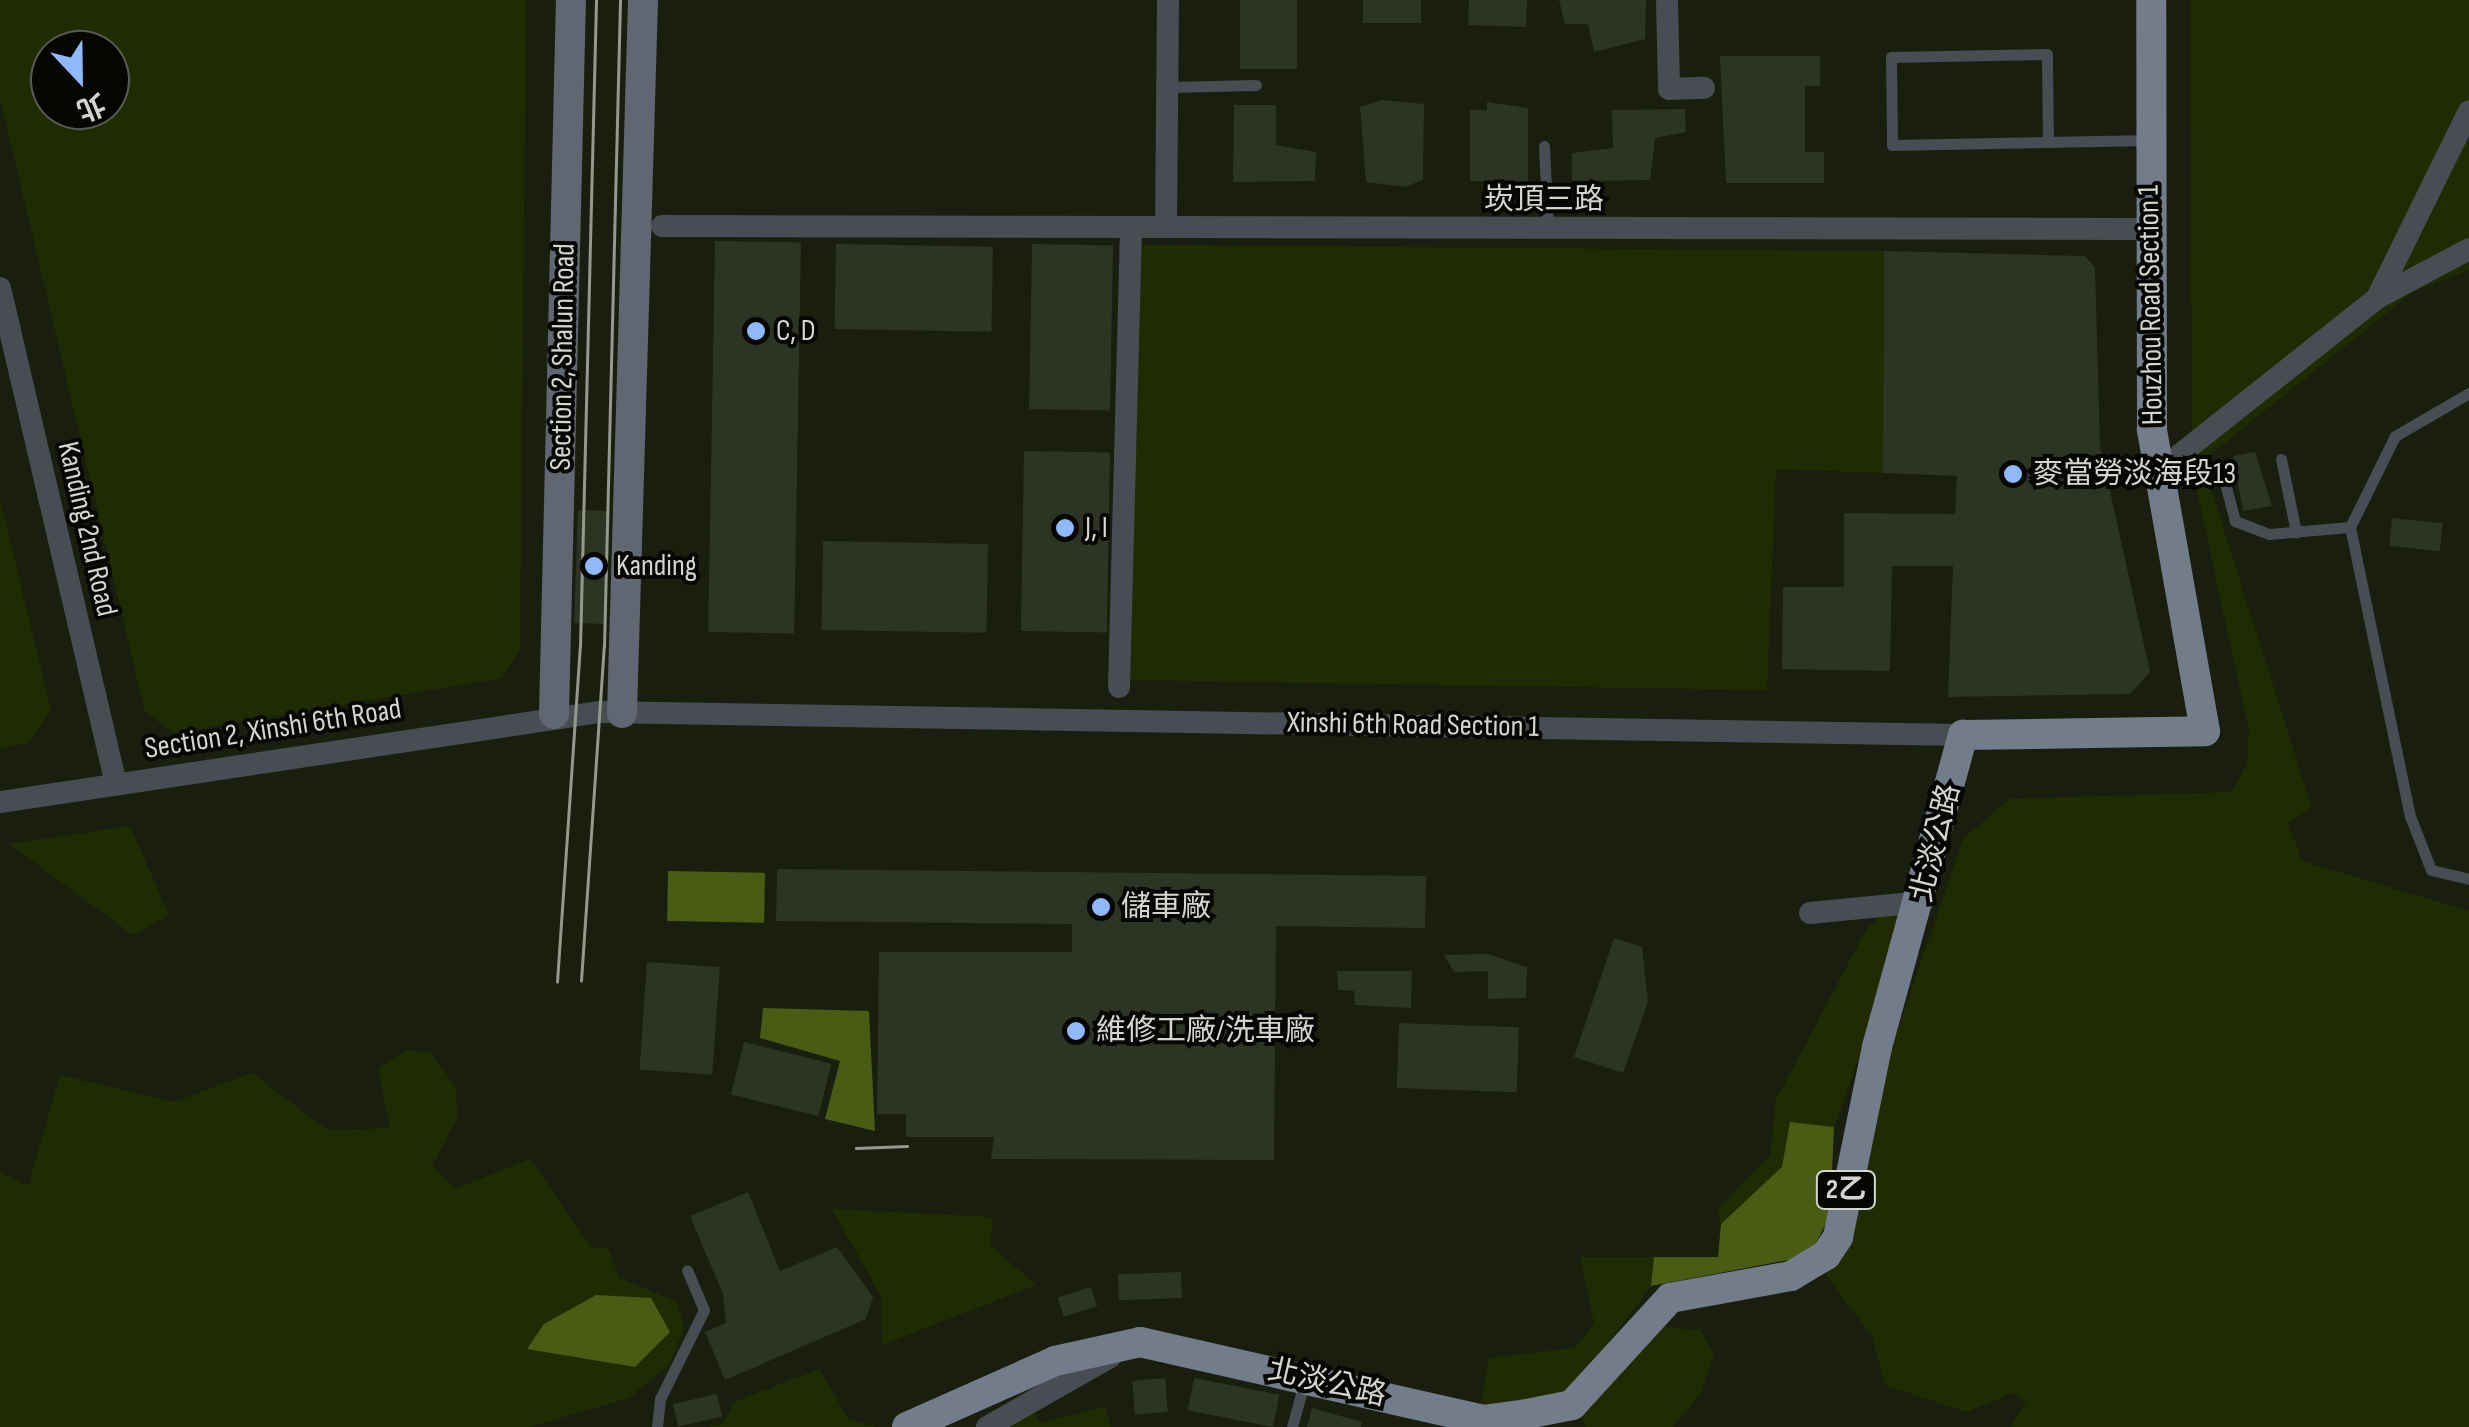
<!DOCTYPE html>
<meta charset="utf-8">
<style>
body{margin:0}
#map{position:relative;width:2469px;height:1427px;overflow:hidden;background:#191e0e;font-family:"Sofia Sans Condensed","Noto Sans TC",sans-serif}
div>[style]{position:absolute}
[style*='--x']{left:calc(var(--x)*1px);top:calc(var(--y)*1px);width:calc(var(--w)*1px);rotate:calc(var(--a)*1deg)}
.green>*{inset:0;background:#212b02}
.water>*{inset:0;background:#4a5b13;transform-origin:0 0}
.building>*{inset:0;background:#2e3423;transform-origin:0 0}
.lane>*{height:11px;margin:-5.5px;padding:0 5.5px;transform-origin:5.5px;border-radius:5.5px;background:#484c53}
.street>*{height:22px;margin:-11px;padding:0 11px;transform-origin:11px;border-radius:11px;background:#484c53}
.secondary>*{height:30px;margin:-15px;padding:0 15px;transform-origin:15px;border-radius:15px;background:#606772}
.primary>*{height:30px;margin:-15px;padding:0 15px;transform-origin:15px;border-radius:15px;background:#737c8b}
.tram>*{height:2.5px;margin:-1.25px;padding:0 1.25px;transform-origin:1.25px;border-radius:1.25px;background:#95998d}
.dots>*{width:28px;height:28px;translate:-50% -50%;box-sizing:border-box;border:5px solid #060703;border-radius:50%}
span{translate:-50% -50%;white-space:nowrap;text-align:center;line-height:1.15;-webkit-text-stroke:8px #060703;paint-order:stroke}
.shield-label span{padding:2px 8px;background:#060703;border:2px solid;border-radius:8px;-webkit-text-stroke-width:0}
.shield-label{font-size:28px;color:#d2d6cc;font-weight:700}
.street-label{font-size:30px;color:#d2d6cc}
.poi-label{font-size:30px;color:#d2d6cc}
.left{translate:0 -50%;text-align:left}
.north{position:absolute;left:30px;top:30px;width:100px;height:100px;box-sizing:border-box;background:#060703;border:2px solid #585a53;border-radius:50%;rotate:158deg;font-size:28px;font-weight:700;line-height:40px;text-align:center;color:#d2d6cc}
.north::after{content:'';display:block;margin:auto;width:35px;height:45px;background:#90b8fd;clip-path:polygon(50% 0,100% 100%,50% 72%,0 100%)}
</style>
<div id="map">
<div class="green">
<i style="clip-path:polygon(evenodd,0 0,526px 0,520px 649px,502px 678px,174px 733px,145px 712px,0 98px,0 0,50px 50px,110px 50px,110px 110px,50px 110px,50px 50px)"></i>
<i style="clip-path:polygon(2190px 0,2469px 0,2469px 270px,2413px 292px,2202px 461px,2312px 808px,2288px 823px,2302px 861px,2469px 911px,2469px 1427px,2011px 1427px,2026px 1401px,2012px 1393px,1967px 1412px,1885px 1385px,1872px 1336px,1825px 1274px,1855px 1221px,1885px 1067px,1963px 839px,2009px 799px,2232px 792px,2247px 764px,2249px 731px,2192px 468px)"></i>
<i style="clip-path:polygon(1138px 245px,1884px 251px,1883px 473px,1776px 469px,1767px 690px,1129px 680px)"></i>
<i style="clip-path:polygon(0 499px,51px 710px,29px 743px,0 748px)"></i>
<i style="clip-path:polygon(130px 826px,169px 915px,133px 935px,9px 844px)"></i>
<i style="clip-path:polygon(1911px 883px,1900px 943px,1834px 1127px,1790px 1123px,1782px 1167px,1721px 1224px,1717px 1210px,1770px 1156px,1776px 1100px,1866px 930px)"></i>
<i style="clip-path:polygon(406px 1050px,431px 1052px,455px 1086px,458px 1116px,433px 1165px,454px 1189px,530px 1159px,591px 1247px,609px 1249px,619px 1278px,678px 1302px,684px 1330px,668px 1366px,629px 1398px,529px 1427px,0 1427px,0 1172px,28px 1186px,60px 1075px,173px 1102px,252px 1073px,327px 1130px,390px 1128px,378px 1068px)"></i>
<i style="clip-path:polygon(832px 1209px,992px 1217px,991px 1246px,1036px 1285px,882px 1345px,882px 1298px)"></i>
<i style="clip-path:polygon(1580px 1257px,1654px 1257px,1651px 1286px,1577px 1384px,1552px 1401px,1480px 1409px,1489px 1358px,1575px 1348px,1594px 1323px)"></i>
<i style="clip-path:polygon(1662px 1327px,1701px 1330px,1714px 1354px,1700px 1394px,1673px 1427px,1585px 1427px,1582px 1414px)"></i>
<i style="clip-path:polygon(819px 1369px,849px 1420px,876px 1427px,708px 1427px,724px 1423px,734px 1402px)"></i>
<i style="clip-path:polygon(1105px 1407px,1111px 1427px,985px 1427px,1032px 1408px,1040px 1423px)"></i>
</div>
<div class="water">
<i style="left:668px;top:871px;width:97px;height:50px;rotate:1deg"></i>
<i style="clip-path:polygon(763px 1008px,869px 1011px,875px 1131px,825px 1119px,840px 1061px,760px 1038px)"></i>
<i style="clip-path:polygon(1790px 1122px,1834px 1127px,1830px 1216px,1809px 1256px,1651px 1286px,1654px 1257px,1718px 1257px,1721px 1224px,1782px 1167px)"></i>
<i style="clip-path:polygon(596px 1295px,651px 1298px,670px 1332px,635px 1367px,527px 1349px,544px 1324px)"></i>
</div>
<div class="building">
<i style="left:1240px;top:0;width:57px;height:69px"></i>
<i style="left:1363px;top:0;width:58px;height:23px"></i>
<i style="left:1527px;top:0;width:27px;height:58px;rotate:92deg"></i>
<i style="clip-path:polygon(1559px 0,1646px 0,1645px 39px,1594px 52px,1588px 24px,1565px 24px)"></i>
<i style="clip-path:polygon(1720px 56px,1820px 56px,1820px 86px,1805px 86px,1805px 152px,1824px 152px,1824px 183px,1726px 183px)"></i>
<i style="clip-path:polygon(1382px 100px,1424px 104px,1423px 180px,1405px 187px,1366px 182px,1360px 107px)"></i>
<i style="clip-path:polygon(1487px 102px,1528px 108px,1528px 182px,1470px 181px,1470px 110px,1487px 110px)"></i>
<i style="clip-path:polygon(1234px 105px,1276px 105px,1276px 145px,1316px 152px,1315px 181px,1233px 182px)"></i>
<i style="clip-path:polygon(1685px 109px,1686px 132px,1655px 138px,1650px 180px,1572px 181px,1572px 153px,1613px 148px,1612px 110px)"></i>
<i style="left:715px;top:241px;width:86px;height:391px;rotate:1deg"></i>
<i style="left:836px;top:244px;width:157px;height:85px;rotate:1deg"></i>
<i style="left:1032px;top:244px;width:81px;height:165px;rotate:1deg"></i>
<i style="clip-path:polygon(1884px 251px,2085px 256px,2095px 268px,2100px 446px,2150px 672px,2130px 694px,1948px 697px,1953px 566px,1892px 566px,1890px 671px,1782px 669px,1783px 587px,1844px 587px,1844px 513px,1955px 514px,1957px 476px,1883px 473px)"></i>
<i style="left:1024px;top:451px;width:86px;height:180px;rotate:1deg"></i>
<i style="clip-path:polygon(2255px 452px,2272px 506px,2243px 511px,2233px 456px)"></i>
<i style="left:578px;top:510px;width:31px;height:113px;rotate:2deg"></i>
<i style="left:2392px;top:518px;width:51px;height:28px;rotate:6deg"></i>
<i style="left:823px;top:541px;width:165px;height:89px;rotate:1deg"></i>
<i style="clip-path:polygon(777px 869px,1426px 876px,1425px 928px,1276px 926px,1274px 1160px,991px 1159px,994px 1137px,906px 1137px,906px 1114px,877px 1114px,879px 952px,1072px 952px,1072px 924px,776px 921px)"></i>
<i style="clip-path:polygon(1614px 938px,1642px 947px,1648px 1002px,1623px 1073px,1574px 1057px)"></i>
<i style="clip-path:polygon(1488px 954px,1527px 967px,1526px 998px,1488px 999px,1488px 971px,1454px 972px,1444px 955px)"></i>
<i style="left:647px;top:962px;width:73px;height:108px;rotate:4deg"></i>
<i style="clip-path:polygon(1337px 971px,1412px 971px,1411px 1008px,1355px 1005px,1354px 991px,1338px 990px)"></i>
<i style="left:1399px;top:1023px;width:120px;height:65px;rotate:2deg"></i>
<i style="left:744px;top:1042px;width:90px;height:54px;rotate:14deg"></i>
<i style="clip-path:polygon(748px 1192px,780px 1271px,837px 1247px,873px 1297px,866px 1319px,725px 1380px,705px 1332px,726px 1323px,723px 1294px,690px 1216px)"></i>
<i style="left:1181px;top:1272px;width:26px;height:63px;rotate:88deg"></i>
<i style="left:1091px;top:1287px;width:20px;height:35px;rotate:72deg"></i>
<i style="left:1165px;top:1378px;width:34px;height:33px;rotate:85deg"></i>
<i style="left:1194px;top:1378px;width:87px;height:33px;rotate:11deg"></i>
<i style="left:717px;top:1394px;width:23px;height:45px;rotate:77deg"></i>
<i style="clip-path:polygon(1312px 1408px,1362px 1422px,1361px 1427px,1307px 1427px)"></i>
</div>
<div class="lane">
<i style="--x:1167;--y:87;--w:89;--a:-1.3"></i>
<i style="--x:2048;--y:142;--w:88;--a:-90.7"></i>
<i style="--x:2047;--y:54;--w:156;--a:178.9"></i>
<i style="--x:1891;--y:57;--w:88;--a:89.3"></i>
<i style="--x:1892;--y:145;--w:258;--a:-1.1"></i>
<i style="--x:1544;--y:146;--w:84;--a:87.3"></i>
<i style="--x:2469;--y:393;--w:86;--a:149.8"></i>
<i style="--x:2395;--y:436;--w:102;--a:116.3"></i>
<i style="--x:2350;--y:527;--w:295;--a:78.3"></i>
<i style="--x:2410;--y:816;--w:58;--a:68.7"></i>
<i style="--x:2431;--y:870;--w:39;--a:13"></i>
<i style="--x:2281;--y:459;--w:75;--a:78.4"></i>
<i style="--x:2221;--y:468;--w:55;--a:75.2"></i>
<i style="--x:2235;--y:521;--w:36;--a:21"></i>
<i style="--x:2269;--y:534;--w:81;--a:-4.9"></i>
<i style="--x:657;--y:1427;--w:28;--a:-84"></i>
<i style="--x:660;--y:1399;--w:99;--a:-63.7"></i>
<i style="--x:704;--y:1310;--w:43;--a:-113"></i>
<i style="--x:1292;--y:1427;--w:46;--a:-74.7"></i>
</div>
<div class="street">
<i style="--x:1168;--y:0;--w:227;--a:90.5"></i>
<i style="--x:1166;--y:227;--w:982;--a:0.12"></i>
<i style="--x:1667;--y:0;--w:89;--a:88.7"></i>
<i style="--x:1669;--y:89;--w:35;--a:-2"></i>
<i style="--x:662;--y:226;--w:504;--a:0.11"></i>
<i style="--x:0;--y:288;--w:509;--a:76.84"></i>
<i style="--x:2377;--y:298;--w:208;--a:-63.8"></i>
<i style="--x:2159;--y:471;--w:278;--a:-38.4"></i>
<i style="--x:2377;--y:298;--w:104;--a:-28"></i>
<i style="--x:1119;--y:687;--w:460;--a:-88.5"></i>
<i style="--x:0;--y:802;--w:607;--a:-8.53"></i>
<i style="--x:600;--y:712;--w:1363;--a:0.97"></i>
<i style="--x:1810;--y:913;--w:113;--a:-5.6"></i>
<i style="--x:987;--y:1427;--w:142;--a:-29.6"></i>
</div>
<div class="secondary">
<i style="--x:622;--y:713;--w:713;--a:-88.31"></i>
<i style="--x:554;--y:714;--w:714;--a:-88.64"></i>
</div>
<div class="primary">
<i style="--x:907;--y:1427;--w:162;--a:-24"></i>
<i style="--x:1055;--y:1361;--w:87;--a:-12.6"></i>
<i style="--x:1140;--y:1342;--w:352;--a:12.8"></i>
<i style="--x:1483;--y:1420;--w:44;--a:-7.8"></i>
<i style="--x:1527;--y:1414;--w:46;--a:-11.3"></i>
<i style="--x:1572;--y:1405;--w:145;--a:-47.5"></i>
<i style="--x:1670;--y:1298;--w:123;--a:-10.3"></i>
<i style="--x:1791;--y:1276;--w:41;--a:-31"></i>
<i style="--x:1826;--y:1255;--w:22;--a:-56"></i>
<i style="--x:1838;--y:1237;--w:194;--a:-78.4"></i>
<i style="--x:1877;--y:1047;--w:324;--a:-74.6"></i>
<i style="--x:1963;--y:735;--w:242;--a:-0.9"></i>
<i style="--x:2205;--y:731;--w:307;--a:-100"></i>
<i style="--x:2152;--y:429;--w:429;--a:-90.1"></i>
</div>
<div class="tram">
<i style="--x:581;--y:981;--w:335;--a:-86.1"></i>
<i style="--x:604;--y:647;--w:647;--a:-88.58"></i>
<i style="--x:557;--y:982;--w:336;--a:-86.1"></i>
<i style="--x:580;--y:647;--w:647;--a:-88.58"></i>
<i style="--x:856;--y:1148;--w:51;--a:-2.2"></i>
</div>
<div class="dots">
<i style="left:756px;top:331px;background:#90b8fd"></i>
<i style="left:2013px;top:474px;background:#90b8fd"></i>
<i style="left:1065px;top:528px;background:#90b8fd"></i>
<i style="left:594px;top:566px;background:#90b8fd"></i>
<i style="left:1101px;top:907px;background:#90b8fd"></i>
<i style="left:1076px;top:1031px;background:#90b8fd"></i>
</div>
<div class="shield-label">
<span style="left:1846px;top:1190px">2乙</span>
</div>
<div class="street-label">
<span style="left:1544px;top:200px">崁頂三路</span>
<span style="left:2151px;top:305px;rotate:-91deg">Houzhou Road Section 1</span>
<span style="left:563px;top:357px;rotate:-89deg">Section 2, Shalun Road</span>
<span style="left:87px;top:529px;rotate:77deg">Kanding 2nd Road</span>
<span style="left:1413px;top:725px;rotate:1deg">Xinshi 6th Road Section 1</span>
<span style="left:273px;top:729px;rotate:-9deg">Section 2, Xinshi 6th Road</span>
<span style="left:1936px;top:843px;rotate:-76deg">北淡公路</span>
<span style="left:1327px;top:1383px;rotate:13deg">北淡公路</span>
</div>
<div class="poi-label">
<span class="left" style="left:776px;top:331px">C, D</span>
<span class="left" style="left:2033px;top:474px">麥當勞淡海段13</span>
<span class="left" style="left:1085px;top:528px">J, I</span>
<span class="left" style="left:616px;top:566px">Kanding</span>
<span class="left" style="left:1121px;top:907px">儲車廠</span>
<span class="left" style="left:1096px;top:1031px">維修工廠/洗車廠</span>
</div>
<div class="north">北</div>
</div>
